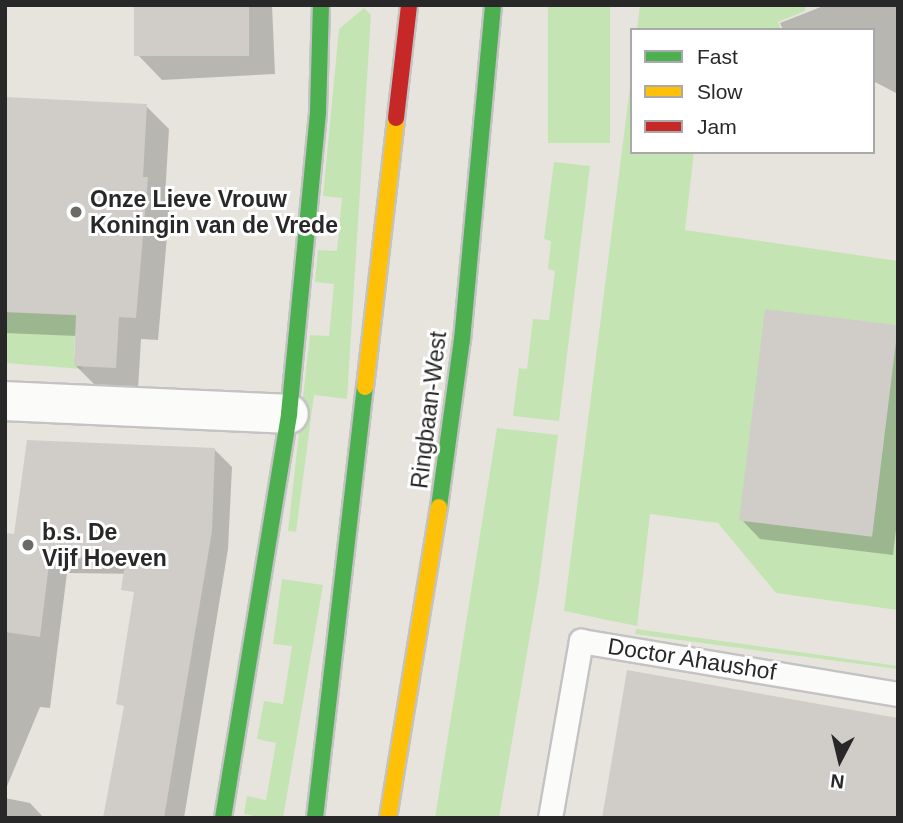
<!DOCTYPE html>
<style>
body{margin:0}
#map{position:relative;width:903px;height:823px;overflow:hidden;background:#e7e4dd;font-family:Helvetica,sans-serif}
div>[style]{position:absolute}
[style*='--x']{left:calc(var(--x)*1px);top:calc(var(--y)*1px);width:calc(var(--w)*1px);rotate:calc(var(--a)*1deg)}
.green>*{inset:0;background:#c4e4b4;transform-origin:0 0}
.shadow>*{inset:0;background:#0003}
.building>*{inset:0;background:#d0cdc8;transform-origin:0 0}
.roads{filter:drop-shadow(2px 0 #c4c3c3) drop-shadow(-2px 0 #c4c3c3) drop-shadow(0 2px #c4c3c3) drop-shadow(0 -2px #c4c3c3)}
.lane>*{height:23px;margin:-11.5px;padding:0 11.5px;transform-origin:11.5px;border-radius:11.5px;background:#fbfbfa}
.street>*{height:38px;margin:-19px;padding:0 19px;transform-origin:19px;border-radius:19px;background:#fbfbfa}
.fast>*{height:16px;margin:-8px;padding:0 8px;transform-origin:8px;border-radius:8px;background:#4caf50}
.slow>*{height:16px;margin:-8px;padding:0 8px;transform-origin:8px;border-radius:8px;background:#ffc107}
.jam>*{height:16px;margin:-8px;padding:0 8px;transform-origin:8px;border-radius:8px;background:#c62828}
.dots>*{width:19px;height:19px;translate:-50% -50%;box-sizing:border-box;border:4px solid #fff;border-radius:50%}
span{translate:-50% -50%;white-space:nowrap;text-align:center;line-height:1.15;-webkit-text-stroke:6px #fff;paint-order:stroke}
.poi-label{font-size:23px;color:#282828;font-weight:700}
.left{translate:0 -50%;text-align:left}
.street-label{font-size:23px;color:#282828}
.frame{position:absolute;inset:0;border:7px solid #282828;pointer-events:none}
.legend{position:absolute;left:630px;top:28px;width:245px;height:126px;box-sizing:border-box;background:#fff;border:2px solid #a9a9a9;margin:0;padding:9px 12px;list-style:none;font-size:21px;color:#282828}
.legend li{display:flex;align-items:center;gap:14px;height:35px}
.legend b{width:35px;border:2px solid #a9a9a9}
.north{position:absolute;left:805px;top:725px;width:70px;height:70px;-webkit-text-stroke:5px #fff;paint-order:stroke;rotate:187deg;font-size:19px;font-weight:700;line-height:28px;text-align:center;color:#282828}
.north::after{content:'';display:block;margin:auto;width:24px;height:32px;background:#282828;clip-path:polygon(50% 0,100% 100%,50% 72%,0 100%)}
</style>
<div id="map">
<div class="green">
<i style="left:548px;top:5px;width:62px;height:138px"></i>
<i style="clip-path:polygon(640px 5px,806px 5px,805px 11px,778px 22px,781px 30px,637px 30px)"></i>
<i style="clip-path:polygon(364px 8px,371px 15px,347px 399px,314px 395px,296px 532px,288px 531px,310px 335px,329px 336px,334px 284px,315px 282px,318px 250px,337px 251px,342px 198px,323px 196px,339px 29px)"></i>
<i style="clip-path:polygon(632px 71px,632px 152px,694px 152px,685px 230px,898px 261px,898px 610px,776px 593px,718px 523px,650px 514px,637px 626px,564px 611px)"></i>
<i style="clip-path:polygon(554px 162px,590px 166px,559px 421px,513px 416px,519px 368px,527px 369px,533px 319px,549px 320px,555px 271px,548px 269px,551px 241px,544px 239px)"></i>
<i style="clip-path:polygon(5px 312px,87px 316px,75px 334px,74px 356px,83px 369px,5px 363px)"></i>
<i style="clip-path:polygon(497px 428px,558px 435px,539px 582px,499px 818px,435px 818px)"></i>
<i style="clip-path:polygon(282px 579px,323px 585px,283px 818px,263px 818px,244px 814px,247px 796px,266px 800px,276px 743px,257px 739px,264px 701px,283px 704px,292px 646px,273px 644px)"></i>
<i style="clip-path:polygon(636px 629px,898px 666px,898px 669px,635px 634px)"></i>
</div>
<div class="shadow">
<i style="clip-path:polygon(135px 5px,272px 5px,275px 74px,162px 80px,138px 55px)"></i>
<i style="clip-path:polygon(826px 5px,898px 5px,898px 94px,873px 81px,873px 30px,783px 30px,780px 23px)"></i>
<i style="clip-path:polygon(5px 99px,146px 106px,169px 129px,165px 197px,170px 202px,158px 340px,141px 339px,138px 390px,98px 388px,76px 366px,77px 336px,5px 333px)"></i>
<i style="clip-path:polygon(898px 328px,898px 513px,893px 555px,760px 539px,741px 519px)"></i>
<i style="clip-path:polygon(214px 449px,232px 467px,228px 549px,184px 818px,105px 818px,149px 575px,145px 574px,67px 573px,50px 708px,40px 707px,5px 791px,5px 535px,16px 536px)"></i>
<i style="clip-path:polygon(5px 798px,30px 803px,44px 818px,5px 818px)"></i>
</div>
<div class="building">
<i style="left:134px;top:5px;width:115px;height:51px"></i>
<i style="clip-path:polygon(5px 97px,147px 104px,143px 177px,148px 177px,136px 318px,119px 317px,116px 368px,74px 366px,76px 315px,5px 312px)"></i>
<i style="left:765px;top:309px;width:134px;height:213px;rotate:7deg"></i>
<i style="clip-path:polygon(27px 440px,215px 448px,212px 531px,164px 818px,103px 818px,124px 706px,116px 704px,134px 592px,121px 590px,126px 557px,50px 556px,40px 637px,5px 632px,5px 533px,14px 534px)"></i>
<i style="clip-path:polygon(627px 670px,898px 718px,898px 818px,602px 818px)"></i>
</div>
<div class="roads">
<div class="lane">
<i style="--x:550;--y:818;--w:180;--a:-80.1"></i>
<i style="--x:581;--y:641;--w:321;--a:9.5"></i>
</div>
<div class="street">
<i style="--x:5;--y:401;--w:284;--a:2.6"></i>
</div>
<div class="fast">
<i style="--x:439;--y:507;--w:169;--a:-82.2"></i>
<i style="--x:462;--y:340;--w:336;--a:-84.7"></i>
<i style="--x:223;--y:818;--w:409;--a:-80.7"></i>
<i style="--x:289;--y:414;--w:303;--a:-84.5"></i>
<i style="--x:318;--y:112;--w:107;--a:-88.4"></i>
<i style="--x:315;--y:818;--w:434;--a:-83.4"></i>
</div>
<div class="slow">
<i style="--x:365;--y:387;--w:271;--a:-83.4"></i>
<i style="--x:388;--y:818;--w:315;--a:-80.7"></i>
</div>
<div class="jam">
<i style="--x:396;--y:118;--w:114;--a:-83.4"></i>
</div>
</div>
<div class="dots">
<i style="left:76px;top:212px;background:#6b6a67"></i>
<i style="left:28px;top:545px;background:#6b6a67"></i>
</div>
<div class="poi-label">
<span class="left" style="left:90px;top:212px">Onze Lieve Vrouw<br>Koningin van de Vrede</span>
<span class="left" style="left:42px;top:545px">b.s. De<br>Vijf Hoeven</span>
</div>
<div class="street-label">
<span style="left:429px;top:410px;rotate:-83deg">Ringbaan-West</span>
<span style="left:692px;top:659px;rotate:9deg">Doctor Ahaushof</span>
</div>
<div class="frame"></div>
<ul class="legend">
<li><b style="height:9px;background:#4caf50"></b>Fast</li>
<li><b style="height:9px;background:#ffc107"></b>Slow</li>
<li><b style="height:9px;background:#c62828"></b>Jam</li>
</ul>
<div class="north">N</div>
</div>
